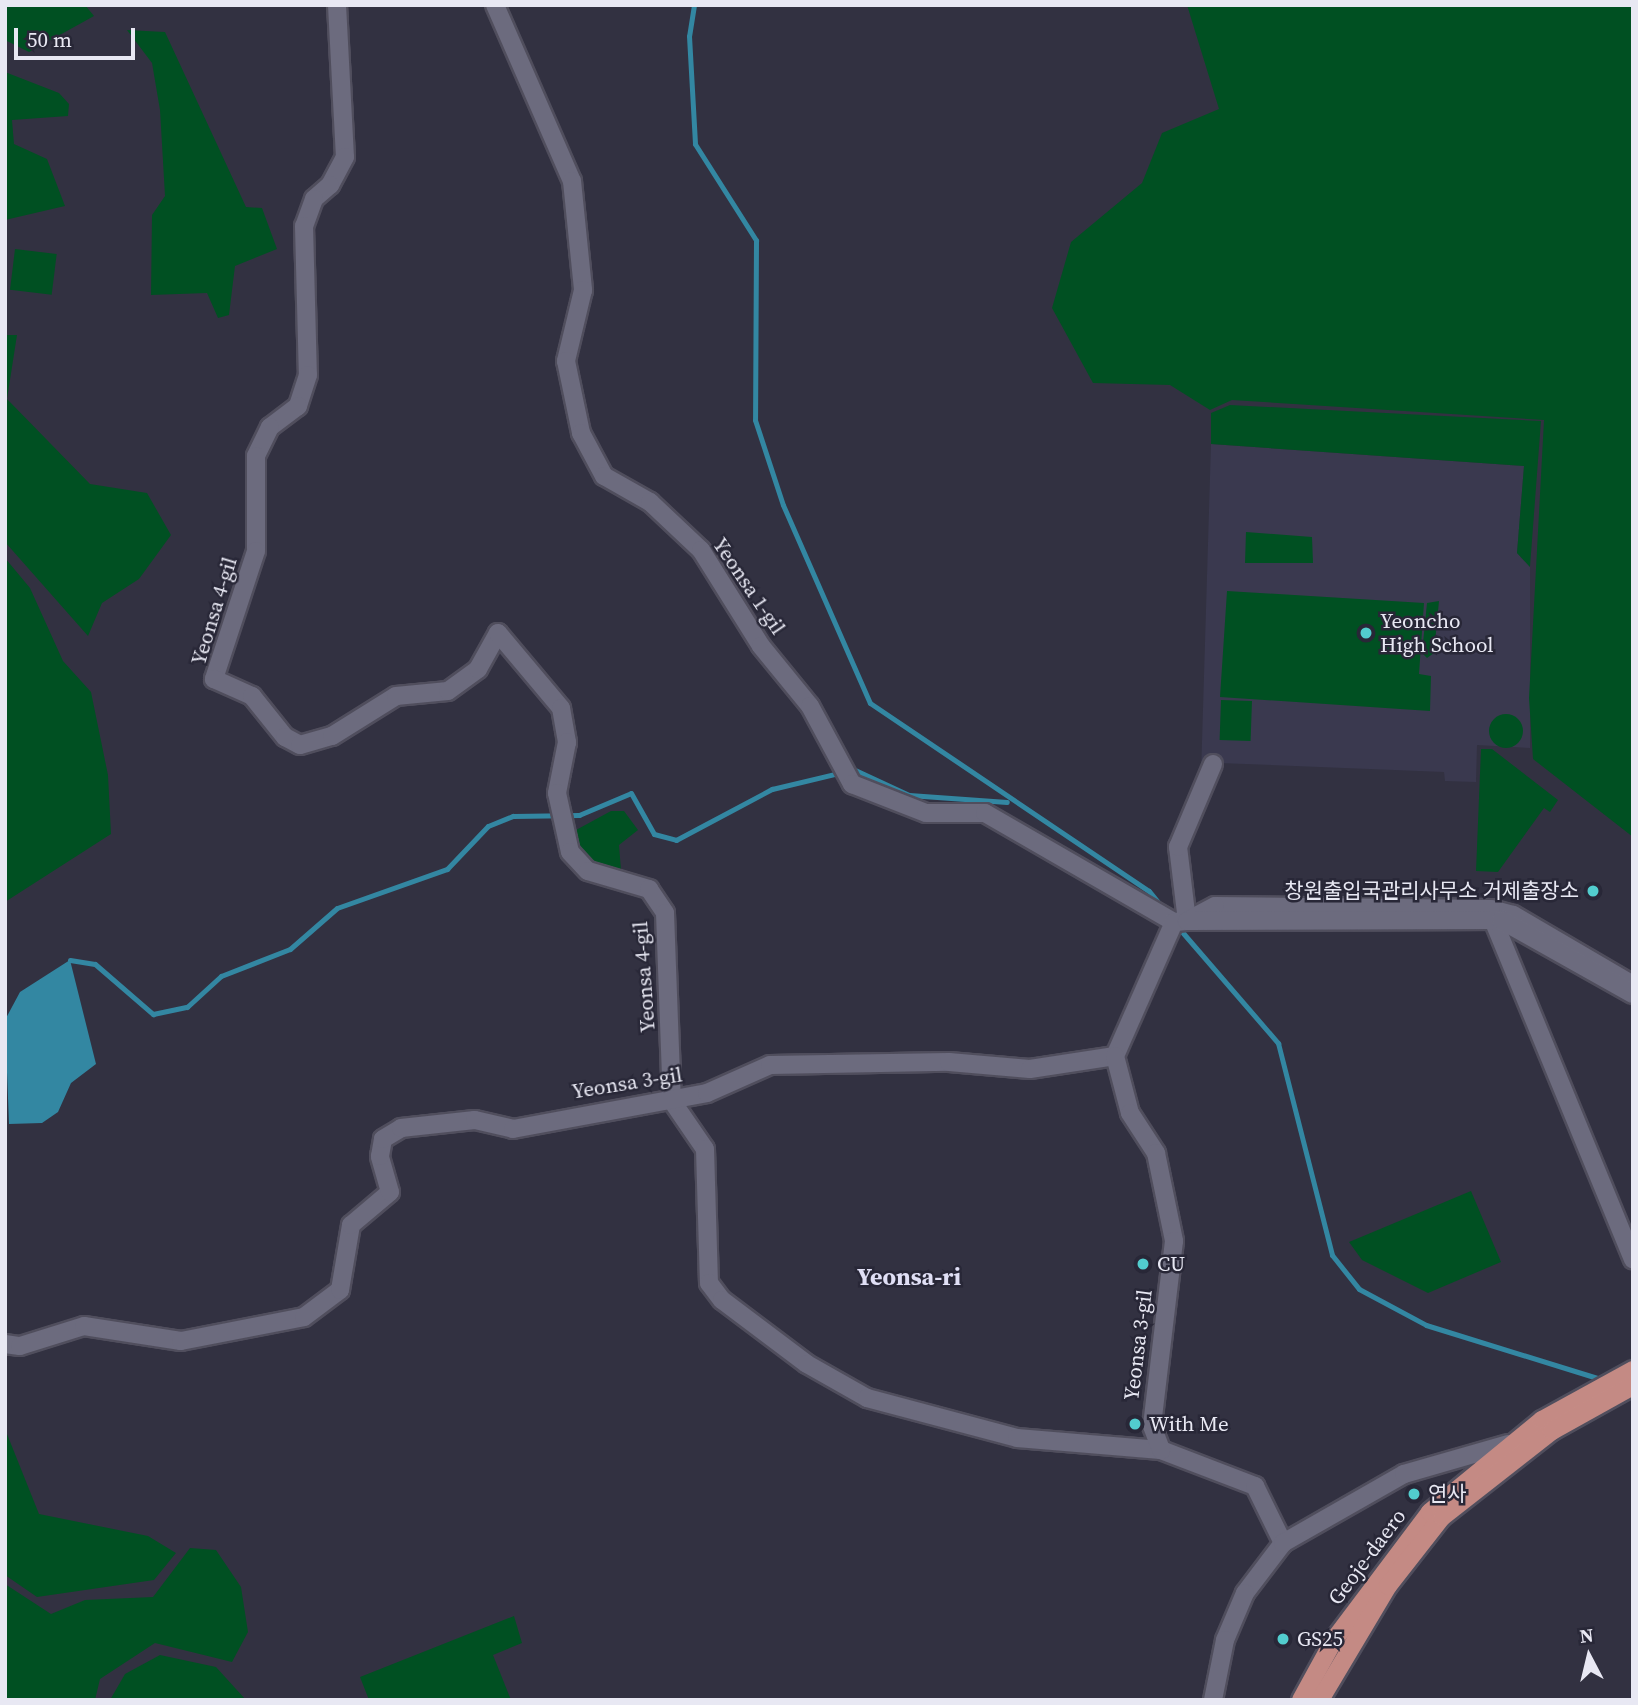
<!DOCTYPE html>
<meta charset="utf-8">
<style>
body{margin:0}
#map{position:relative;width:1638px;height:1705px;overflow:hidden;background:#323141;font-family:"Source Serif 4","Noto Sans KR",serif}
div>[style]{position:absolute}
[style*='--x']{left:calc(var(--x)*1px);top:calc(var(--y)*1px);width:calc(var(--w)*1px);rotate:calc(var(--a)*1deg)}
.built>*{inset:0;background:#3a394f}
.green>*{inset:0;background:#005022;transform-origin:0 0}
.round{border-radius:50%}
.water>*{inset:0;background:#3387a2}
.stream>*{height:5px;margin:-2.5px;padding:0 2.5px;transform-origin:2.5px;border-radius:2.5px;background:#3387a2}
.roads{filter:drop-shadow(2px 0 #504e5d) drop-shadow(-2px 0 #504e5d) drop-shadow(0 2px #504e5d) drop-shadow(0 -2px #504e5d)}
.street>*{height:18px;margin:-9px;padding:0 9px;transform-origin:9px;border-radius:9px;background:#6c6b7e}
.secondary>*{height:18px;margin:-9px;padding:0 9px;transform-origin:9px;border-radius:9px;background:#6c6b7e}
.primary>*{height:18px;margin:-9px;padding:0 9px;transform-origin:9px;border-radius:9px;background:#c48a84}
.dots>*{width:19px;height:19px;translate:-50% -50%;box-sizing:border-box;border:4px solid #282737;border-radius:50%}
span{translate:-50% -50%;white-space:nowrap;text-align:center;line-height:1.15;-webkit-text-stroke:5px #282737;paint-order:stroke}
.street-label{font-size:21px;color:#e8e8f3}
.poi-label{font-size:21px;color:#e8e8f3}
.left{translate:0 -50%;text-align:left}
.right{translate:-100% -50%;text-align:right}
.quarter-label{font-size:24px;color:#e0dff5;font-weight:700}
.frame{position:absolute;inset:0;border:7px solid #e8e8f3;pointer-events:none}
.north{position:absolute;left:1554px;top:1621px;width:70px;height:70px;-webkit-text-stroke:5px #282737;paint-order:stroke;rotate:353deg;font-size:19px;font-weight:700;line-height:28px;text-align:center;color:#e8e8f3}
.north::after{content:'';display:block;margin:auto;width:24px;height:32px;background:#e8e8f3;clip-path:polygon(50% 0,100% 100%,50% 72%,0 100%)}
.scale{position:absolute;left:14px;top:28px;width:121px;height:32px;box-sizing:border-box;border:4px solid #e8e8f3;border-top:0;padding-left:9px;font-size:21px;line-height:24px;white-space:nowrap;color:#e8e8f3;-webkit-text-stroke:5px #282737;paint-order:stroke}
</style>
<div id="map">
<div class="built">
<i style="clip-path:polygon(1211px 444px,1524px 466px,1517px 553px,1530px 567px,1530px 748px,1477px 745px,1476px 782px,1445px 781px,1444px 772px,1219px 763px,1201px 775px)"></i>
</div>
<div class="green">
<i style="clip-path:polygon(5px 5px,85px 5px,94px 16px,29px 52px,5px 40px)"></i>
<i style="clip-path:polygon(1187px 5px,1633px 5px,1633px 837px,1533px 759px,1529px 698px,1544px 420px,1232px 400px,1210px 410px,1170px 385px,1093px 383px,1052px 308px,1071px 242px,1142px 183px,1162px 133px,1219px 109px)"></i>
<i style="clip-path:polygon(127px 30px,165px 32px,246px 207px,262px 208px,277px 249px,235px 266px,229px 315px,218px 318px,207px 293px,151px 295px,152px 215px,165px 196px,160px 110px,152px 63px)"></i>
<i style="clip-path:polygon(5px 72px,59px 93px,69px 104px,68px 116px,12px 120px,14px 144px,47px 159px,65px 206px,5px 220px)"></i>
<i style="left:15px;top:249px;width:42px;height:41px;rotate:7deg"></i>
<i style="clip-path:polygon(5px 335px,17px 335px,7px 399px,90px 484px,147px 493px,171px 535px,139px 579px,102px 603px,88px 636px,5px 542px)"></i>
<i style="clip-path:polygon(1230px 405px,1541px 421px,1530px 567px,1517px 553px,1524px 466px,1211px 444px,1211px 413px)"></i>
<i style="clip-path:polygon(1246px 532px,1312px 537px,1313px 563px,1245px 563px)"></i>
<i style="clip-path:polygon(5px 558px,30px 588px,63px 661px,91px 692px,108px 775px,111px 834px,5px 902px)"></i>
<i style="clip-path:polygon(1227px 591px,1424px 603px,1419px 674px,1431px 676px,1430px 711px,1220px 697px)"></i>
<i style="clip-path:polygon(1439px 601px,1434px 653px,1427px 658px,1422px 653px,1427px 603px)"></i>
<i style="left:1221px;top:700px;width:31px;height:40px;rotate:2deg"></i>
<i class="round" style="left:1489px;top:714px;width:34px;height:34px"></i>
<i style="clip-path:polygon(1481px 749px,1492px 749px,1558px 800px,1550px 812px,1544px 808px,1498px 872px,1476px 871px)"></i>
<i style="clip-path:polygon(611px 811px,624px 811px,638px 830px,619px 845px,621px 870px,595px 866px,579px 847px,576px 830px)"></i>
<i style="clip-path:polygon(1471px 1191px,1501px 1262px,1428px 1293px,1362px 1260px,1349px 1242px)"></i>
<i style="clip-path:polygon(5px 1429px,39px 1514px,148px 1536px,176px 1553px,154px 1580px,37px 1597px,5px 1575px)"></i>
<i style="clip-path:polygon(190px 1548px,216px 1550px,241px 1587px,248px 1632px,232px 1662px,155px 1643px,100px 1679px,95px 1700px,5px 1700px,5px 1584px,51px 1614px,85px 1600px,153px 1597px)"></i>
<i style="clip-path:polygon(514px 1616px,522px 1643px,493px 1655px,511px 1700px,369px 1700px,360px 1677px)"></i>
<i style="clip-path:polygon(160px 1655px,216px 1667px,246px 1700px,110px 1700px,125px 1674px)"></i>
</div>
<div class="water">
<i style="clip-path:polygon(70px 960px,96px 1064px,71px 1083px,58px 1112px,42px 1123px,9px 1124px,5px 1020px,20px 992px)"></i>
</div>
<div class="stream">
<i style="--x:694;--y:5;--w:31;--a:99"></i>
<i style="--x:689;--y:36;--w:108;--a:86.8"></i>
<i style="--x:695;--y:144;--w:114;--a:57.6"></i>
<i style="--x:756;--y:240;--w:180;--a:90.3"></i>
<i style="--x:755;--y:420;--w:89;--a:71.8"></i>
<i style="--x:783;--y:505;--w:216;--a:66.3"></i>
<i style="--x:870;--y:703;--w:336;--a:34"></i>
<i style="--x:1149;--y:891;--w:21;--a:51"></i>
<i style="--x:855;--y:770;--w:60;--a:24.8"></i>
<i style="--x:909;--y:795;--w:98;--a:4.1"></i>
<i style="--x:1177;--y:926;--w:155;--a:49.2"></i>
<i style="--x:1278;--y:1043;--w:219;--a:75.7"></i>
<i style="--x:1332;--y:1255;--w:43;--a:51.5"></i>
<i style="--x:1359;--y:1289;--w:76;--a:28.2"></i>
<i style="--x:1426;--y:1325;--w:186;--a:17.2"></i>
<i style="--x:70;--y:960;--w:25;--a:9"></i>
<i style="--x:95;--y:964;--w:77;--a:40.8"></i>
<i style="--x:153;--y:1014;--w:35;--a:-12"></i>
<i style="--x:187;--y:1007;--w:46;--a:-42.4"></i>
<i style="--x:221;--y:976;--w:74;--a:-21.4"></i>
<i style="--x:290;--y:949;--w:62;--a:-41.1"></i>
<i style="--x:337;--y:908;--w:117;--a:-19.5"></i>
<i style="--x:447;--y:869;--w:59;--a:-46.4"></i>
<i style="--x:488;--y:826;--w:27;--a:-22"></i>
<i style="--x:513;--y:816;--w:66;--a:-0.9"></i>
<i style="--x:579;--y:815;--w:56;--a:-22.9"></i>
<i style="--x:631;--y:793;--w:47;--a:60.7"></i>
<i style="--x:654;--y:834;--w:23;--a:15"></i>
<i style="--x:676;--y:840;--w:109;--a:-28"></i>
<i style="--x:772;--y:789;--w:65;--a:-13.4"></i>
</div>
<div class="roads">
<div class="street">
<i style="--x:337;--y:5;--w:152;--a:87"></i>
<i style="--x:345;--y:157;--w:32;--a:118"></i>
<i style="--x:330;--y:185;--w:21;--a:139"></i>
<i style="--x:314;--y:199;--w:29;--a:110"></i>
<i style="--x:304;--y:226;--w:149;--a:88.5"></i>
<i style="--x:308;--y:375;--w:33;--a:108"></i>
<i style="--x:298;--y:406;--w:35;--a:143"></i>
<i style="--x:270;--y:427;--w:32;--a:116"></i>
<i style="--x:256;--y:456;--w:95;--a:90"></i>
<i style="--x:256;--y:551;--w:135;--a:108.2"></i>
<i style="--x:214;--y:679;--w:42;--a:24.1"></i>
<i style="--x:252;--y:696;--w:53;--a:51.2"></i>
<i style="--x:285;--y:737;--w:17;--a:28"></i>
<i style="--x:300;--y:745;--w:33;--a:-16"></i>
<i style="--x:332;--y:736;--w:75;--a:-32"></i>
<i style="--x:396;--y:696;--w:52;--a:-5.5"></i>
<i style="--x:448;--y:691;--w:37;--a:-36"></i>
<i style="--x:478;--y:669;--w:41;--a:-60.9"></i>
<i style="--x:498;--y:633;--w:98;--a:50"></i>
<i style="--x:561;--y:708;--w:35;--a:80"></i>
<i style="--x:567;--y:742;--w:52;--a:101.1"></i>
<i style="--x:557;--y:793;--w:60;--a:77.6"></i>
<i style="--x:570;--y:852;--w:26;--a:47"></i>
<i style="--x:588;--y:871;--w:64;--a:16.4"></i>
<i style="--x:649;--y:889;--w:29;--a:56"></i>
<i style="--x:665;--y:913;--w:188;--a:87.9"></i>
<i style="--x:672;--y:1101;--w:58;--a:55.5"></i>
<i style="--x:705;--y:1149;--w:134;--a:88.3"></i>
<i style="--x:709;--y:1283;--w:21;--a:53"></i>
<i style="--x:722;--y:1300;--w:106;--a:37"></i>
<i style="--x:807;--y:1364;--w:69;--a:29.5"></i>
<i style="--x:867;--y:1398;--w:155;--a:14.9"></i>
<i style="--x:1017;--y:1438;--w:144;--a:4.8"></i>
<i style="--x:1161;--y:1450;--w:101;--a:21"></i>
<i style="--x:1255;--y:1486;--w:64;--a:63.8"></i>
<i style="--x:1283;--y:1543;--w:63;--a:127.2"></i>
<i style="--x:1245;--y:1593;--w:51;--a:113.1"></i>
<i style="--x:1225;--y:1640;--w:61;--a:101.3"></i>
<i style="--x:495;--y:5;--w:192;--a:66.4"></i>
<i style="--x:572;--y:181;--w:110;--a:84.2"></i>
<i style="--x:583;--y:290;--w:73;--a:103.5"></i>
<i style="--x:566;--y:361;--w:74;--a:78.2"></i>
<i style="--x:581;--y:433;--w:49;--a:61.9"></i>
<i style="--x:604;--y:476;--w:53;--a:29.5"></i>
<i style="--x:650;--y:502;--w:70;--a:43.3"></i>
<i style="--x:701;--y:550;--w:113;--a:58"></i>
<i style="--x:761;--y:646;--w:77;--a:50.8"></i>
<i style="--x:810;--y:706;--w:89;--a:61.7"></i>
<i style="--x:852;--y:784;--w:79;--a:21.4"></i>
<i style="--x:926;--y:813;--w:59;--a:0"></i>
<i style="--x:985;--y:813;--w:218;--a:30"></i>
<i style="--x:1174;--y:922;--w:13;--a:-4"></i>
<i style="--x:1187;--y:921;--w:75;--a:-96.9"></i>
<i style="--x:1178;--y:847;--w:90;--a:-67.1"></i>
<i style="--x:1489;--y:910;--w:378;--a:67.6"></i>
<i style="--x:1115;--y:1056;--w:146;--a:-66.2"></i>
<i style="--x:5;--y:1344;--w:15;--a:8"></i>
<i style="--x:20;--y:1346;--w:67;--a:-17.4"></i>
<i style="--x:84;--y:1326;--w:98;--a:8.8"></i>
<i style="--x:181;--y:1341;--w:125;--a:-11"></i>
<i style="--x:304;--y:1317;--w:45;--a:-36.9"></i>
<i style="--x:340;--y:1290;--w:66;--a:-80.4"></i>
<i style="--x:351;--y:1225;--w:51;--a:-40.2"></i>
<i style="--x:390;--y:1192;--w:37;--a:-106"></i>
<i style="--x:380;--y:1156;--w:17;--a:-80"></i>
<i style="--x:383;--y:1139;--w:21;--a:-31"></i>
<i style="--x:401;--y:1128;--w:74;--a:-6.2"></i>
<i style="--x:475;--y:1120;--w:39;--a:13"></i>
<i style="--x:513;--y:1129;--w:197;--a:-10.5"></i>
<i style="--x:707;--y:1093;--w:69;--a:-24"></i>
<i style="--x:770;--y:1065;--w:179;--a:-1"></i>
<i style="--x:949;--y:1062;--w:81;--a:4.9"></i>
<i style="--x:1030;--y:1069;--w:86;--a:-8.7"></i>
<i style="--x:1115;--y:1056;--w:59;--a:75.3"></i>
<i style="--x:1130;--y:1113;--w:48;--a:57"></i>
<i style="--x:1156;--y:1153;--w:90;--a:78.4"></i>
<i style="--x:1174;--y:1241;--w:186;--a:96.8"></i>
<i style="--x:1152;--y:1426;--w:26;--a:69"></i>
<i style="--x:1283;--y:1543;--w:139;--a:-29.7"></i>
<i style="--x:1404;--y:1474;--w:108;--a:-16.1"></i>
</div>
<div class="secondary">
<i style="--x:1633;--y:985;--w:139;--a:-149.7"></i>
<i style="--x:1513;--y:915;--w:23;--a:-165"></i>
<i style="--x:1491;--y:909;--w:276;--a:-179.4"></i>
<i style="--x:1215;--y:906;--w:32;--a:152"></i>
<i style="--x:1187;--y:921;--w:314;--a:-0.2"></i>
<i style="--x:1501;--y:920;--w:151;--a:29.3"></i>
</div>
<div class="primary">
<i style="--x:1301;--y:1700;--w:68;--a:-61.2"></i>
<i style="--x:1334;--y:1640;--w:160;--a:-53.1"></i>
<i style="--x:1430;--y:1512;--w:145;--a:-39.4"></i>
<i style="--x:1542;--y:1420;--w:104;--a:-28.8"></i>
<i style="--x:1320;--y:1700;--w:133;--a:-59.2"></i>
<i style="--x:1388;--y:1586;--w:88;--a:-52"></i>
<i style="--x:1442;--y:1517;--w:140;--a:-38"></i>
<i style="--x:1552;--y:1431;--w:93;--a:-29.1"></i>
</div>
</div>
<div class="dots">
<i style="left:1366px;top:633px;background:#52cdce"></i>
<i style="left:1593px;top:891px;background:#52cdce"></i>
<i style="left:1143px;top:1264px;background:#52cdce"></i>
<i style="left:1135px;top:1424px;background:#52cdce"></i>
<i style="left:1414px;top:1494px;background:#52cdce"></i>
<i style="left:1283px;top:1639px;background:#52cdce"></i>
</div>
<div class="street-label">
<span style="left:749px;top:586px;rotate:56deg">Yeonsa 1-gil</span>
<span style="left:214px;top:611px;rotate:-73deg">Yeonsa 4-gil</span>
<span style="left:644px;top:977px;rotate:-94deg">Yeonsa 4-gil</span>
<span style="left:627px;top:1083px;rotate:-9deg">Yeonsa 3-gil</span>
<span style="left:1138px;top:1345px;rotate:-83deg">Yeonsa 3-gil</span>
<span style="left:1367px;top:1557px;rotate:-53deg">Geoje-daero</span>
</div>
<div class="poi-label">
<span class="left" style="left:1380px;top:633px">Yeoncho<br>High School</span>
<span class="right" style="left:1579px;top:891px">창원출입국관리사무소 거제출장소</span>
<span class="left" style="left:1157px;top:1264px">CU</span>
<span class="left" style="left:1149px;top:1424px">With Me</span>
<span class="left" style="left:1428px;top:1494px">연사</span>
<span class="left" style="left:1297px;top:1639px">GS25</span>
</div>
<div class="quarter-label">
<span style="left:909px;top:1277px">Yeonsa-ri</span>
</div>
<div class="frame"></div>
<div class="north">N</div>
<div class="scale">50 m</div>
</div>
